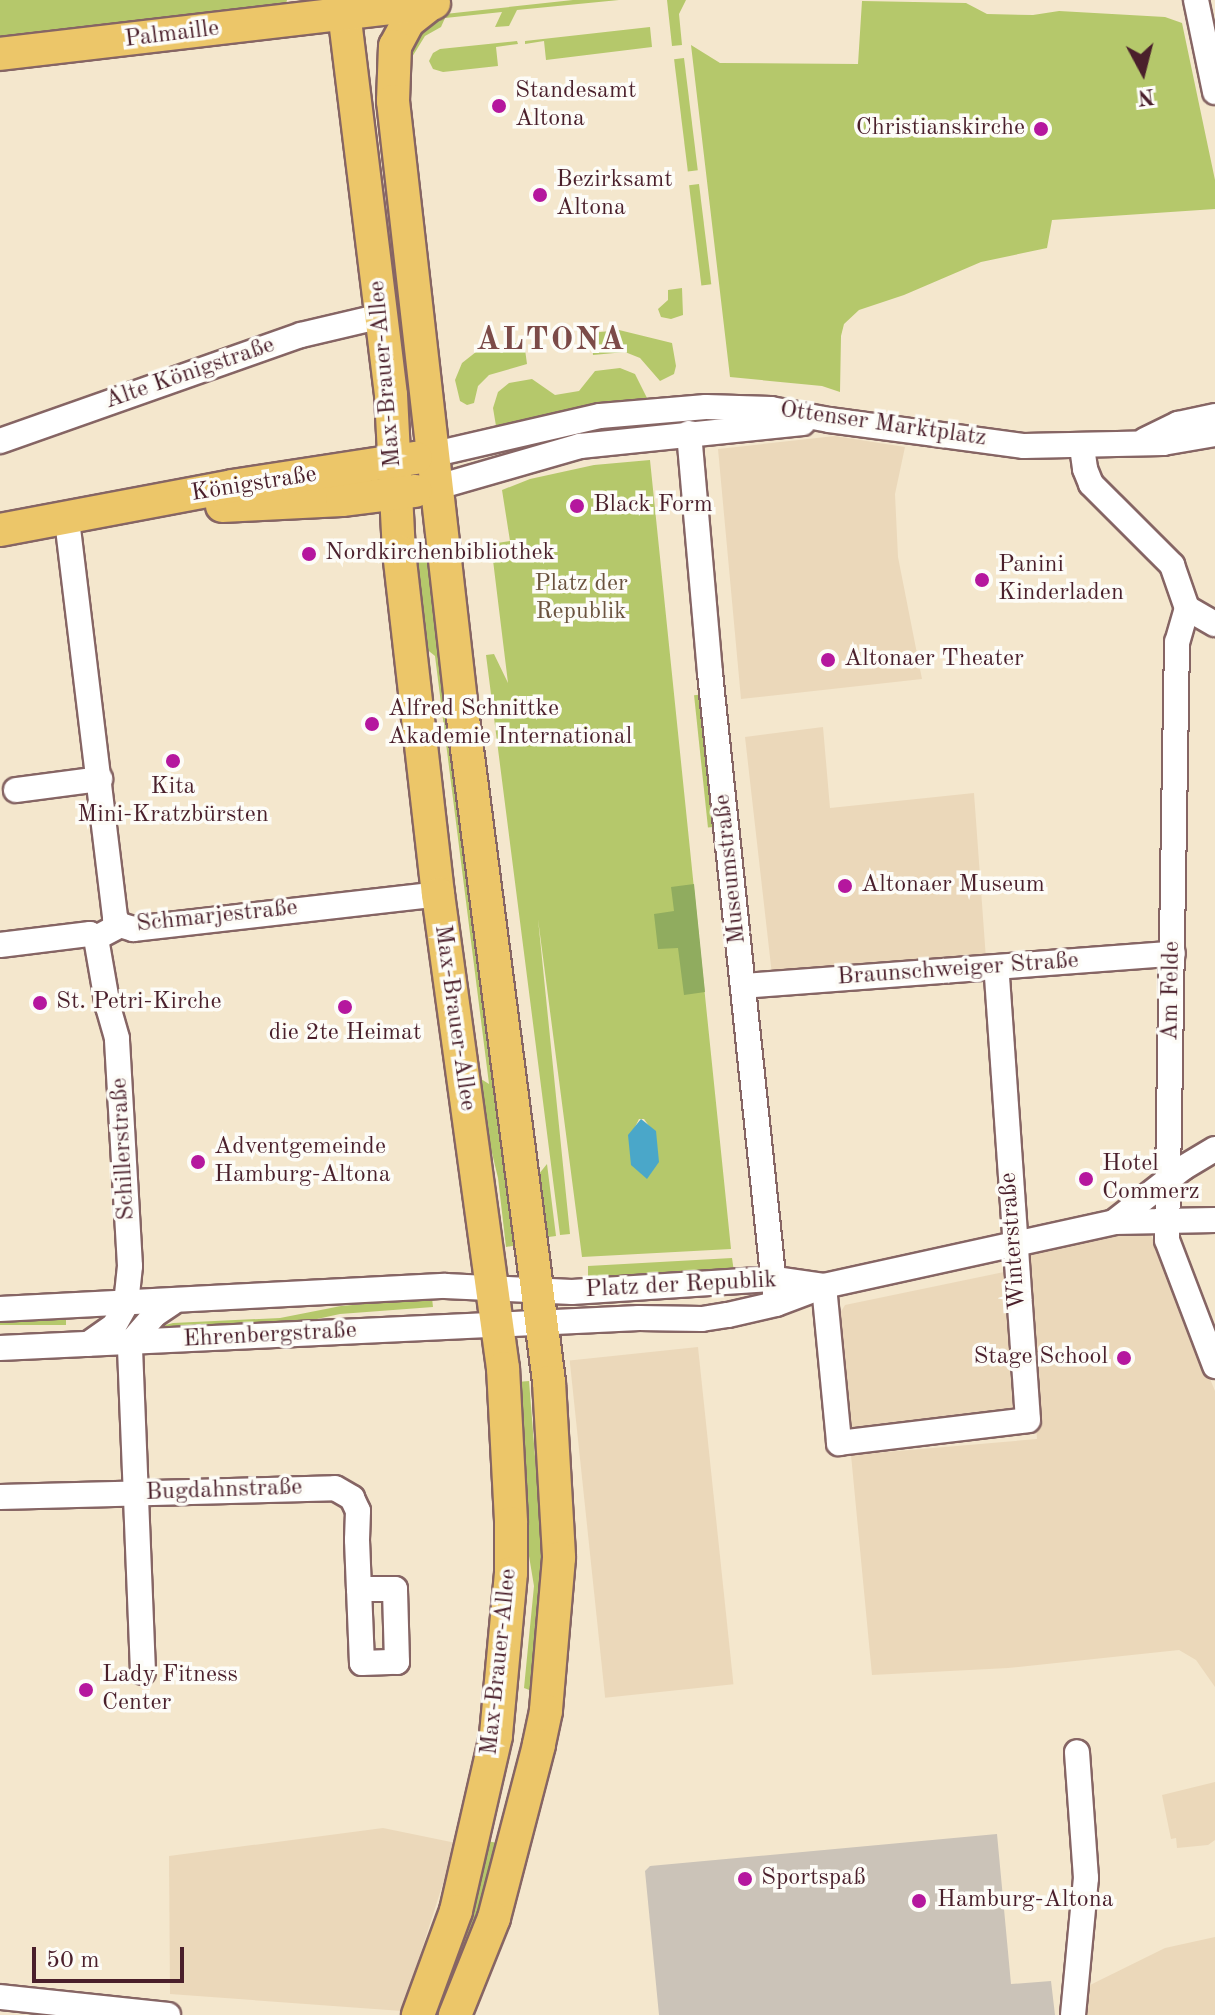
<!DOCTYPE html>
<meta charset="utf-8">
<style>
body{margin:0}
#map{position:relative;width:1215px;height:2015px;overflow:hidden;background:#f4e7cd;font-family:"Old Standard TT",serif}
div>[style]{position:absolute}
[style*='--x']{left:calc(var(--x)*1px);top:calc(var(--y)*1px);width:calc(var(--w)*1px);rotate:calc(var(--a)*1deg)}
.built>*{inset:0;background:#ebd8ba;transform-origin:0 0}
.industrial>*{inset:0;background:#cbc3b8}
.green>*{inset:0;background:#b5c86b;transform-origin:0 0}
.forest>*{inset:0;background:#90ac5f}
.water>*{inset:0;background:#4aa7c9}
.roads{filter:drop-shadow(2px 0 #866564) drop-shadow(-2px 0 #866564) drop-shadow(0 2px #866564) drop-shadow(0 -2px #866564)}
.minor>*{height:24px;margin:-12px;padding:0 12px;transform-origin:12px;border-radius:12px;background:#fff}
.major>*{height:32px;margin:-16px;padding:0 16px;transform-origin:16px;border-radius:16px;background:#ecc669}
.dots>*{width:22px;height:22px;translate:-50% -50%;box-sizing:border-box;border:4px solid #fdfcf7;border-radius:50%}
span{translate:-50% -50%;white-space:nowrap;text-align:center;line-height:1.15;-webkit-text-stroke:7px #fdfcf7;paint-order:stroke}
.street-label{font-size:24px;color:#4a1f2b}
.poi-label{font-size:24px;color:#4a1f2b}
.left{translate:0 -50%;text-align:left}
.right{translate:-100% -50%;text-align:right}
.park-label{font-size:24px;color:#6a523e}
.district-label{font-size:32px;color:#7c4b48;font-weight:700;letter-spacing:2px}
.north{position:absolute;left:1103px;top:32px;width:80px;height:80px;-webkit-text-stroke:6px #fdfcf7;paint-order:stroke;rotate:173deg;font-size:22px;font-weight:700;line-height:32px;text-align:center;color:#4a1f2b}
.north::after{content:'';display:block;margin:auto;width:28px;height:36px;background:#4a1f2b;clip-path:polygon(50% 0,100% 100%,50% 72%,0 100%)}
.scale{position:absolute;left:32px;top:1947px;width:152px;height:36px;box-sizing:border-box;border:4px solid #4a1f2b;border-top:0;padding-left:10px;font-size:24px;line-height:28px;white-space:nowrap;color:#4a1f2b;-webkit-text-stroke:6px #fdfcf7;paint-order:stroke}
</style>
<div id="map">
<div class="built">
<i style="clip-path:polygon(835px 436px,905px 447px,895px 494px,898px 557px,922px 679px,741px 699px,718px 449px)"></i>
<i style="clip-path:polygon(823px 727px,830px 808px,974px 793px,986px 959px,772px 975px,745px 737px)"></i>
<i style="clip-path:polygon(1148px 1228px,1215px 1391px,1215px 1687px,1196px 1660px,1179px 1650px,1008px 1668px,872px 1675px,851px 1455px,1037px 1439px,1024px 1277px,1026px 1248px)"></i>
<i style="clip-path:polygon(1004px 1272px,1021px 1419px,848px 1431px,838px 1317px,845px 1305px)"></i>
<i style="left:698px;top:1347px;width:339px;height:129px;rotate:84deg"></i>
<i style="clip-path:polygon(1215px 1782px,1215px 1840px,1208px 1845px,1177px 1848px,1176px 1838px,1171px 1839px,1162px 1795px)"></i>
<i style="clip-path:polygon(383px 1828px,456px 1843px,402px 2011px,170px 1994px,169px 1856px)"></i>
<i style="clip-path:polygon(1215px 1937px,1215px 2015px,1084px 2015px,1086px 1987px,1165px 1948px)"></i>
</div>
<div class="industrial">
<i style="clip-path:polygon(997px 1834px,1011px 1984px,1051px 1981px,1055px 2015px,659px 2015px,645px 1871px,650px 1866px)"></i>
</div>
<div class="green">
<i style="clip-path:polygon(0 0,287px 0,286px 4px,0 44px)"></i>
<i style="clip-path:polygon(573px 0,619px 0,517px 10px,509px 26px,495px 27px,502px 12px,445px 18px,441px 27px,425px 36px,409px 62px,410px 45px,415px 36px,445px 14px)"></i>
<i style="clip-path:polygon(667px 0,686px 0,679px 14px,682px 45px,672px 46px)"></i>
<i style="clip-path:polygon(862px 1px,966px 3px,987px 14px,1033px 15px,1059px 11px,1165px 17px,1182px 23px,1215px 180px,1215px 209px,1052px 220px,1047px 248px,981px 262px,904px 295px,859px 310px,844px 324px,841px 336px,840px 392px,822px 386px,730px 377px,691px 45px,720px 63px,858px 64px)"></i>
<i style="clip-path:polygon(650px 27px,652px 47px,546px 60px,544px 41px,525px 44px,525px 41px)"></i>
<i style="clip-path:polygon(517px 41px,518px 44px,496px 47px,498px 66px,443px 72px,433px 69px,429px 61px,433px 53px,440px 49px)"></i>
<i style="left:684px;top:58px;width:113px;height:10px;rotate:83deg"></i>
<i style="left:699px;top:184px;width:101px;height:10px;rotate:83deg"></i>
<i style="clip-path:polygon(682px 288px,683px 315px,671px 319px,661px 317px,658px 309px,668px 300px,668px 290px)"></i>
<i style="clip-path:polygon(619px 330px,672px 343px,676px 366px,674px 374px,660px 381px,640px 358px,625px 352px,593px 355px,591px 333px)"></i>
<i style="clip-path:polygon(524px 342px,527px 364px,489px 375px,478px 386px,474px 403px,467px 405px,460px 401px,455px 380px,462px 363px,481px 348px)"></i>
<i style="clip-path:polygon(620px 368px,635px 374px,647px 398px,567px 410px,496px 426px,493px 408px,498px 392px,509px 383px,532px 379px,555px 395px,579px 391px,595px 371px)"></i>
<i style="clip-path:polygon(evenodd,650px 460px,731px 1249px,582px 1257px,538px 919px,570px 1234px,560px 1235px,486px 655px,494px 654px,508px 683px,491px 544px,510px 541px,502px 490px,530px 479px,594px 465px,650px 460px,639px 1119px,644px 1119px,649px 1126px,653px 1170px,633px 1131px,639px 1119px)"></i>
<i style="clip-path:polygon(430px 552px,518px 1245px,506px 1247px,498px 1178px,473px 1074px,489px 1084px,435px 656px,419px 643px,410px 554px)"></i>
<i style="left:706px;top:694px;width:133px;height:12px;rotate:84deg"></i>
<i style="clip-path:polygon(547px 1164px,556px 1236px,541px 1238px,534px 1180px)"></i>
<i style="clip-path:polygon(732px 1258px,734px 1272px,588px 1277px,588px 1266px)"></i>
<i style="clip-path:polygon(432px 1298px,433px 1307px,340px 1314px,289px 1325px,157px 1332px,155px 1328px,173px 1323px,280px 1318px,341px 1306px)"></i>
<i style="left:66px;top:1317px;width:8px;height:66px;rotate:90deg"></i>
<i style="clip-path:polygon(529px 1381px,545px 1582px,532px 1691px,524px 1688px,534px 1586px,526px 1538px,517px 1382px)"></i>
<i style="clip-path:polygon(485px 1841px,499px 1843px,466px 1955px,440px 2015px,436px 2015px,468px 1931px)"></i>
</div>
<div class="forest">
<i style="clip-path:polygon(694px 884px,705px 992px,684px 995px,678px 948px,658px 949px,654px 914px,674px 911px,671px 887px)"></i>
</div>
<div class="water">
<i style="clip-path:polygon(641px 1119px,656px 1131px,659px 1162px,647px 1179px,631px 1165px,628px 1135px)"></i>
</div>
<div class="roads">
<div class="minor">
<i style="--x:1196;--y:0;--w:94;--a:78.3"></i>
<i style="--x:689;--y:433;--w:241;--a:85"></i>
<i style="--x:710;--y:673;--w:634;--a:84.03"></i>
<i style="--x:1145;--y:440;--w:37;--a:-26"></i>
<i style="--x:1178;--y:424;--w:38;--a:-12"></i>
<i style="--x:0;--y:441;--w:319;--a:-19.4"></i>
<i style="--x:301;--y:335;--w:83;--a:-13.2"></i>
<i style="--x:1082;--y:447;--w:22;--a:82"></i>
<i style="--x:1085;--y:469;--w:16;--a:68"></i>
<i style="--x:1091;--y:484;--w:115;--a:45"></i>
<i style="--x:1172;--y:565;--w:46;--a:70.8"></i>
<i style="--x:435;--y:454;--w:169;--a:-13"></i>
<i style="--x:600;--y:416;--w:106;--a:-4.9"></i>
<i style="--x:706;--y:407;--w:65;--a:1.8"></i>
<i style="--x:771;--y:409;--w:59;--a:10.7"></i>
<i style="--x:829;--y:420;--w:197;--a:7.6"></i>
<i style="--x:1024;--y:446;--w:139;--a:-1.2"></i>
<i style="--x:1163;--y:443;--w:53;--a:-9.8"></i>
<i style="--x:438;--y:487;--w:148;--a:-16.1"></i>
<i style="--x:580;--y:446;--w:224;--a:-5.9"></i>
<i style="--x:67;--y:520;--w:401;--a:83.1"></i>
<i style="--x:115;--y:918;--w:9;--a:54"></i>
<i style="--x:1187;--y:608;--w:35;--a:106"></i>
<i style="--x:1177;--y:642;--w:598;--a:90.96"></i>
<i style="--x:1167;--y:1240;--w:135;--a:69.1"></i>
<i style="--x:1187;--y:608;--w:32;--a:30"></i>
<i style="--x:16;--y:790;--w:85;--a:-7.5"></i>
<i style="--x:0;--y:945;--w:91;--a:-7"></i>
<i style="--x:90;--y:934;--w:7;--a:34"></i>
<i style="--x:96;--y:938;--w:27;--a:-28"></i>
<i style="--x:120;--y:925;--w:14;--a:17"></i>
<i style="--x:133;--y:929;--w:307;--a:-6.5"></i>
<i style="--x:743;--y:986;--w:431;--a:-4.3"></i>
<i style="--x:1114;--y:1222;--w:101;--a:-1.1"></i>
<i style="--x:824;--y:1286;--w:158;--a:84.5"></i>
<i style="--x:839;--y:1443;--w:190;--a:-6.9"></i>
<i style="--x:1028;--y:1420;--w:453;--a:-94"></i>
<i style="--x:0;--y:1309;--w:446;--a:-3"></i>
<i style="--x:445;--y:1286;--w:127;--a:2.7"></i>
<i style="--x:572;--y:1292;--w:203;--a:-3.7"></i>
<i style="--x:775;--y:1279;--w:49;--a:8.1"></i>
<i style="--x:88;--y:1344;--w:32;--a:-35"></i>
<i style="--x:114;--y:1326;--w:25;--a:-61"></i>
<i style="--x:126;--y:1304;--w:38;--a:-84"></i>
<i style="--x:130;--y:1266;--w:228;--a:-93.3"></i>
<i style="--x:117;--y:1038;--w:32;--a:-106"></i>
<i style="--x:108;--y:1007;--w:70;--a:-99.9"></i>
<i style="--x:0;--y:1348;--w:640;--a:-2.69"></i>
<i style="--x:639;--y:1318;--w:63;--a:0.9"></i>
<i style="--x:702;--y:1319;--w:26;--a:-9"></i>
<i style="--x:728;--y:1315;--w:49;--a:-12.9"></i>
<i style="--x:776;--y:1304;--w:51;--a:-20.6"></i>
<i style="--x:824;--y:1286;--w:297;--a:-12.4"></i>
<i style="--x:1114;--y:1222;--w:88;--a:-38"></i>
<i style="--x:1183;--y:1168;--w:37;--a:-31"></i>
<i style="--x:0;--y:1497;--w:335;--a:-1.5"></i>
<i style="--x:335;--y:1488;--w:20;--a:30"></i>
<i style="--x:352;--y:1498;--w:14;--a:65"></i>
<i style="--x:358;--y:1511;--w:29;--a:92"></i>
<i style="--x:357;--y:1540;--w:49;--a:87.7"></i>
<i style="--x:359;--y:1589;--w:74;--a:87.7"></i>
<i style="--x:362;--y:1663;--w:35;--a:-2"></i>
<i style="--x:397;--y:1662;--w:73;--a:-91.6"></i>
<i style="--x:395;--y:1589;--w:36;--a:180"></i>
<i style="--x:143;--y:1672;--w:329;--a:-92.3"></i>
<i style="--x:130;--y:1343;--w:37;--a:-49"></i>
<i style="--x:154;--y:1315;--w:22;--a:-34"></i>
<i style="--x:0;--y:1997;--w:169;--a:6.1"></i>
<i style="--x:1073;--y:2015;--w:138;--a:-84.6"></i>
<i style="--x:1086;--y:1878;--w:126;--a:-94.1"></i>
</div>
<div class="major">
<i style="--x:432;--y:3;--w:31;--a:142"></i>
<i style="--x:408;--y:22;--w:27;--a:118"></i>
<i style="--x:395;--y:46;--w:55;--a:92.1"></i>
<i style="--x:393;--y:101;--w:613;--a:83.54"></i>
<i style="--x:462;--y:710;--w:678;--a:82.62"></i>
<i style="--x:549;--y:1382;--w:176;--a:86.7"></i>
<i style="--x:559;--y:1558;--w:154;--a:94.9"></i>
<i style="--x:546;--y:1711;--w:35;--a:102"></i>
<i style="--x:539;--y:1745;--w:179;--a:104.6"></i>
<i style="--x:494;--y:1918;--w:105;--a:111.9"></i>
<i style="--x:344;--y:12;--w:386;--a:83"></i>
<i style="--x:391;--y:395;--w:157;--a:87.1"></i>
<i style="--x:399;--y:552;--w:344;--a:83.5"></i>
<i style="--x:438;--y:894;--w:478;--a:82.2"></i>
<i style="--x:503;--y:1368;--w:155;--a:87"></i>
<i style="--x:511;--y:1523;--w:50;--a:90"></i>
<i style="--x:511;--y:1573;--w:164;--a:95.3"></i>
<i style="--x:496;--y:1736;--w:180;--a:102.9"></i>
<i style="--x:456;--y:1911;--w:111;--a:110.1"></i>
<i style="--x:0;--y:54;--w:437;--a:-6.7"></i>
<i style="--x:222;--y:506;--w:120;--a:-2.9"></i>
<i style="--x:342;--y:500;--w:74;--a:-7"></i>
<i style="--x:0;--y:530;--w:236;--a:-10.7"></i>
<i style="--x:232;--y:486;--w:186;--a:-8.7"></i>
</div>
</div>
<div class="dots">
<i style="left:499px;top:106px;background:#b5179e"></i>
<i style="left:1041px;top:129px;background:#b5179e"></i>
<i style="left:540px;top:195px;background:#b5179e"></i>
<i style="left:577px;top:506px;background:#b5179e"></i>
<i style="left:309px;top:554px;background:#b5179e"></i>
<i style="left:982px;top:580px;background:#b5179e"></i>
<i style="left:828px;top:660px;background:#b5179e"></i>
<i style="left:372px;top:724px;background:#b5179e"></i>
<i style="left:173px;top:761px;background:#b5179e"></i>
<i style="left:845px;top:886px;background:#b5179e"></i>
<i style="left:40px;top:1003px;background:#b5179e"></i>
<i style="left:345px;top:1007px;background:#b5179e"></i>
<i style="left:198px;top:1162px;background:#b5179e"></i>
<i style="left:1086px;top:1179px;background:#b5179e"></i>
<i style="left:1124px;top:1358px;background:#b5179e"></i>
<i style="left:86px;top:1690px;background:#b5179e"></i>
<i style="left:745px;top:1879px;background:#b5179e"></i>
<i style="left:919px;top:1901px;background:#b5179e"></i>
</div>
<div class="street-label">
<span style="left:172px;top:35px;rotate:-7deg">Palmaille</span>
<span style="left:190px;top:374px;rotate:-19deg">Alte Königstraße</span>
<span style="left:386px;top:374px;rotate:-95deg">Max-Brauer-Allee</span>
<span style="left:883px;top:425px;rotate:8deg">Ottenser Marktplatz</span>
<span style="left:254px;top:485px;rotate:-9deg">Königstraße</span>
<span style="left:731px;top:869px;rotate:-96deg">Museumstraße</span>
<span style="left:217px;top:917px;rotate:-6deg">Schmarjestraße</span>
<span style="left:958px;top:970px;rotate:-4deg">Braunschweiger Straße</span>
<span style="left:1172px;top:991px;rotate:-89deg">Am Felde</span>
<span style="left:454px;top:1018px;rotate:82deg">Max-Brauer-Allee</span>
<span style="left:124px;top:1149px;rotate:-93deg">Schillerstraße</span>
<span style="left:1014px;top:1241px;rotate:-94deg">Winterstraße</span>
<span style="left:681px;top:1286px;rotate:-3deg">Platz der Republik</span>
<span style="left:270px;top:1336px;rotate:-3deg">Ehrenbergstraße</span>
<span style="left:224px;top:1491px;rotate:-2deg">Bugdahnstraße</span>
<span style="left:500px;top:1662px;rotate:-84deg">Max-Brauer-Allee</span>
</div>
<div class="poi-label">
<span class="left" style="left:515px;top:106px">Standesamt<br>Altona</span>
<span class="right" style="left:1025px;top:129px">Christianskirche</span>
<span class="left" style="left:556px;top:195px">Bezirksamt<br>Altona</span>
<span class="left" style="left:593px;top:506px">Black Form</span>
<span class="left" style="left:325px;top:554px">Nordkirchenbibliothek</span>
<span class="left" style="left:998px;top:580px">Panini<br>Kinderladen</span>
<span class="left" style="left:844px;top:660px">Altonaer Theater</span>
<span class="left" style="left:388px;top:724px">Alfred Schnittke<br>Akademie International</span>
<span style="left:173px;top:802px">Kita<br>Mini-Kratzbürsten</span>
<span class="left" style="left:861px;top:886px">Altonaer Museum</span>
<span class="left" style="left:56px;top:1003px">St. Petri-Kirche</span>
<span style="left:345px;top:1034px">die 2te Heimat</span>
<span class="left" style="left:214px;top:1162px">Adventgemeinde<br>Hamburg-Altona</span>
<span class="left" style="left:1102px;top:1179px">Hotel<br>Commerz</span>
<span class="right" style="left:1108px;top:1358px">Stage School</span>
<span class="left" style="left:102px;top:1690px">Lady Fitness<br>Center</span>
<span class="left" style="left:761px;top:1879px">Sportspaß</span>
<span class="left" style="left:937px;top:1901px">Hamburg-Altona</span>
</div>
<div class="park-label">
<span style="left:581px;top:599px">Platz der<br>Republik</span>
</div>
<div class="district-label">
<span style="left:551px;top:341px">ALTONA</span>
</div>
<div class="north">N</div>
<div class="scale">50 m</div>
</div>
